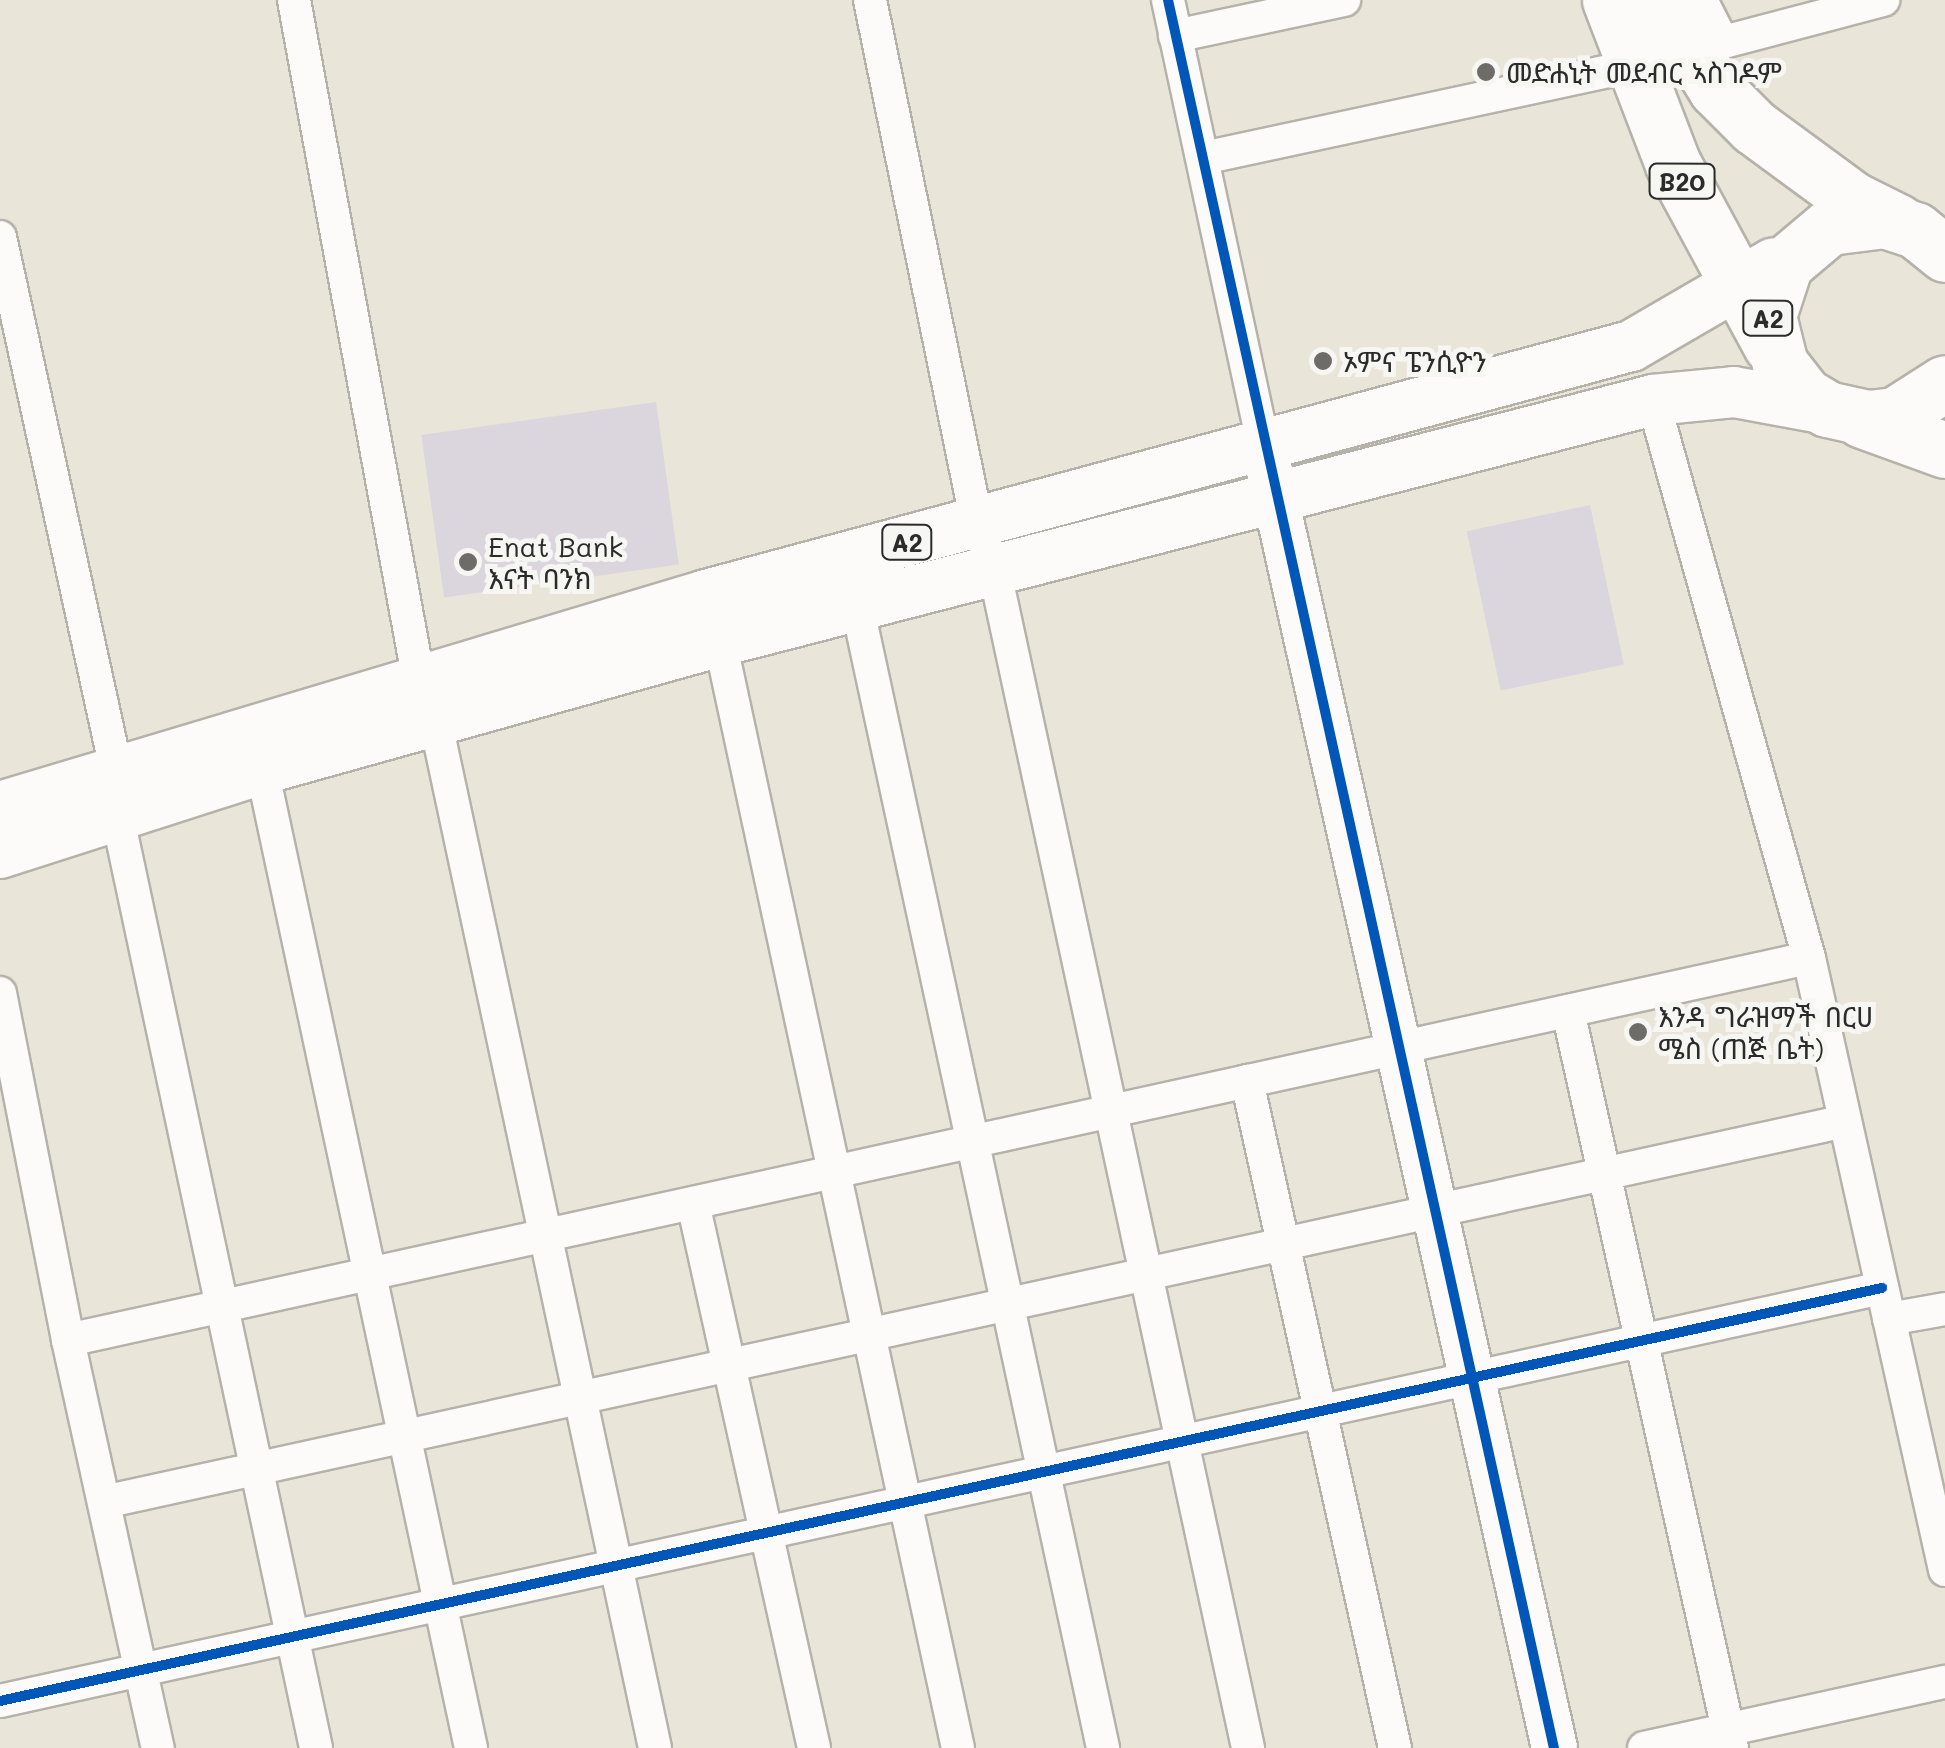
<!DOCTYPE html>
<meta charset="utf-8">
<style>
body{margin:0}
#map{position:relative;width:1945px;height:1748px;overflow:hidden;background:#eae5d9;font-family:Mali,"Noto Sans Ethiopic",sans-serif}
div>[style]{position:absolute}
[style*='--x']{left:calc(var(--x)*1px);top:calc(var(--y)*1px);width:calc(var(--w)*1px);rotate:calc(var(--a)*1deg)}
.building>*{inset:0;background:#dbd6dd;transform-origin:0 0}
.roads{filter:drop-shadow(2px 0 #b5b2aa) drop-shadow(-2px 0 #b5b2aa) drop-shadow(0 2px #b5b2aa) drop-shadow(0 -2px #b5b2aa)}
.street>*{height:32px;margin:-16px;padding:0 16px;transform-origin:16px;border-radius:16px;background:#fcfbf9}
.secondary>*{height:45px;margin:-22.5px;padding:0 22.5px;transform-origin:22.5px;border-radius:22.5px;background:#fcfbf9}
.primary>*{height:50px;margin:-25px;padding:0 25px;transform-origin:25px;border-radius:25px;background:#fcfbf9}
.highway>*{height:55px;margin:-27.5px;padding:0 27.5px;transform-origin:27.5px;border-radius:27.5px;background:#fcfbf9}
.cycleway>*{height:10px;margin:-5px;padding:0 5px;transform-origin:5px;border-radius:5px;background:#0057b8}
.dots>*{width:28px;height:28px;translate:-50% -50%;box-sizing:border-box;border:5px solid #f6f6f2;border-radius:50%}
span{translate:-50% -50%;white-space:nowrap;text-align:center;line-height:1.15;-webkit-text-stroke:10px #f6f6f2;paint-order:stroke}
.shield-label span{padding:2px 8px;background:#f6f6f2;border:2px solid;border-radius:8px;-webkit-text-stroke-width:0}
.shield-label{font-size:25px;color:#2b2b2b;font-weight:700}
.poi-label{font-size:28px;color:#2b2b2b}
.left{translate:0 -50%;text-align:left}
</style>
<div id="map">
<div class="building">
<i style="left:656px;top:402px;width:164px;height:237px;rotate:82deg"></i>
<i style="left:1590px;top:505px;width:163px;height:126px;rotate:78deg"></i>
</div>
<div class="roads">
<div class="street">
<i style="--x:294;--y:0;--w:692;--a:79.6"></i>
<i style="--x:419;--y:681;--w:41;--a:67.2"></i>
<i style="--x:435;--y:719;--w:1052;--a:77.93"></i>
<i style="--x:870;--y:0;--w:534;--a:78.44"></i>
<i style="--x:977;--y:523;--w:48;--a:69.3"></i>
<i style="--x:994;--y:568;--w:1207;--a:77.85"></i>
<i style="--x:1168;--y:0;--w:458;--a:77.9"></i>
<i style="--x:1701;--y:0;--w:46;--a:62.9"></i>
<i style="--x:1175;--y:36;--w:173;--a:-12"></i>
<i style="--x:1203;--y:158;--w:440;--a:-12.1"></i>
<i style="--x:1633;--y:66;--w:259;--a:-14.8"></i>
<i style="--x:0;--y:237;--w:549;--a:77.69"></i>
<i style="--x:1653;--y:400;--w:579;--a:74.38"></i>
<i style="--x:1809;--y:958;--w:627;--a:77.47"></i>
<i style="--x:857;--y:605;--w:1169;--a:77.85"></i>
<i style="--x:720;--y:641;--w:1132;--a:77.87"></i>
<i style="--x:262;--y:769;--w:1001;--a:77.95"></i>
<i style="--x:117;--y:814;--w:955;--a:77.97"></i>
<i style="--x:0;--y:993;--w:354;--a:78.9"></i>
<i style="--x:68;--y:1340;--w:418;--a:77.6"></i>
<i style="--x:1568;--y:1011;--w:755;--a:77.45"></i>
<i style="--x:1247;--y:1081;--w:683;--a:77.49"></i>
<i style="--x:693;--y:1203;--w:558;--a:77.48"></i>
<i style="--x:1889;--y:1319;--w:57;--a:-10.1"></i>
<i style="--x:68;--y:1340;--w:1782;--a:-12.38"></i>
<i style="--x:104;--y:1502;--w:1782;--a:-12.34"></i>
<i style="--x:0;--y:1701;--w:1927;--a:-12.38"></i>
<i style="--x:1644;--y:1748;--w:308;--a:-12.4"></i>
</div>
<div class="secondary">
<i style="--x:1264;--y:448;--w:1332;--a:77.42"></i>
</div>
<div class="primary">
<i style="--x:0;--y:807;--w:737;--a:-16.71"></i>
<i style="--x:706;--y:595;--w:958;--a:-15.07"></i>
<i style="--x:1631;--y:346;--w:165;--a:-30.1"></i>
<i style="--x:0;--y:853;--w:275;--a:-17.8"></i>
<i style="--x:262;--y:769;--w:476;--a:-15.6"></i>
<i style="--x:720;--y:641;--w:964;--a:-14.48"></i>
<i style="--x:1653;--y:400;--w:81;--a:-5.6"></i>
<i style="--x:1734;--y:392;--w:95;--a:10.4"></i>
</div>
<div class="highway">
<i style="--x:1610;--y:0;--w:176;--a:69"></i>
<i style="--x:1673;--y:164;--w:206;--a:61.6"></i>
<i style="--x:1661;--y:0;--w:105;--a:58.3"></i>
<i style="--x:1716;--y:89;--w:54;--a:45"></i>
<i style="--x:1754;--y:127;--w:122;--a:36.3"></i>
<i style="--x:1852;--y:199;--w:51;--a:26.6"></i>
<i style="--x:1945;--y:254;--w:38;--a:-141"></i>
<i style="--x:1915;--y:230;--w:32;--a:-162"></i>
<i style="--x:1885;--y:220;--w:56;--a:172.9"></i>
<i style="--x:1829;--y:227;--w:57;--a:139.9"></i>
<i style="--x:1785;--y:264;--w:55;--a:108.1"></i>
<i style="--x:1768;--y:316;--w:49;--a:76"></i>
<i style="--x:1780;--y:364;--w:39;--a:52"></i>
<i style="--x:1804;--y:395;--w:27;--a:31"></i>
<i style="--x:1827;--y:409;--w:42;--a:12.4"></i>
<i style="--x:1868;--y:418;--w:27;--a:-6"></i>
<i style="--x:1895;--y:415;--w:59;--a:-32.6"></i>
<i style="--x:1862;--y:420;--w:88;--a:19.9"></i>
</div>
</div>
<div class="cycleway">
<i style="--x:1168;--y:0;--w:1790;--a:77.55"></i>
<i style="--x:0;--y:1701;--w:1927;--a:-12.38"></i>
</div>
<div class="dots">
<i style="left:1486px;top:72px;background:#6e6c68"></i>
<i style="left:1323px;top:361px;background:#6e6c68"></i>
<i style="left:468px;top:562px;background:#6e6c68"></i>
<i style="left:1638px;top:1032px;background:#6e6c68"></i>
</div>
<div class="shield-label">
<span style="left:1682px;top:181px">B20</span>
<span style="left:1768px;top:318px">A2</span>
<span style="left:907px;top:542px">A2</span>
</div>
<div class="poi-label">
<span class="left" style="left:1506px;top:72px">መድሐኒት መደብር ኣስገዶም</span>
<span class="left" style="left:1343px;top:361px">ኦምና ፔንሲዮን</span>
<span class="left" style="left:488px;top:562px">Enat Bank<br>እናት ባንክ</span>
<span class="left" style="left:1658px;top:1032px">እንዳ ግራዝማች በርሀ<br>ሜስ (ጠጅ ቤት)</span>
</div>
</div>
